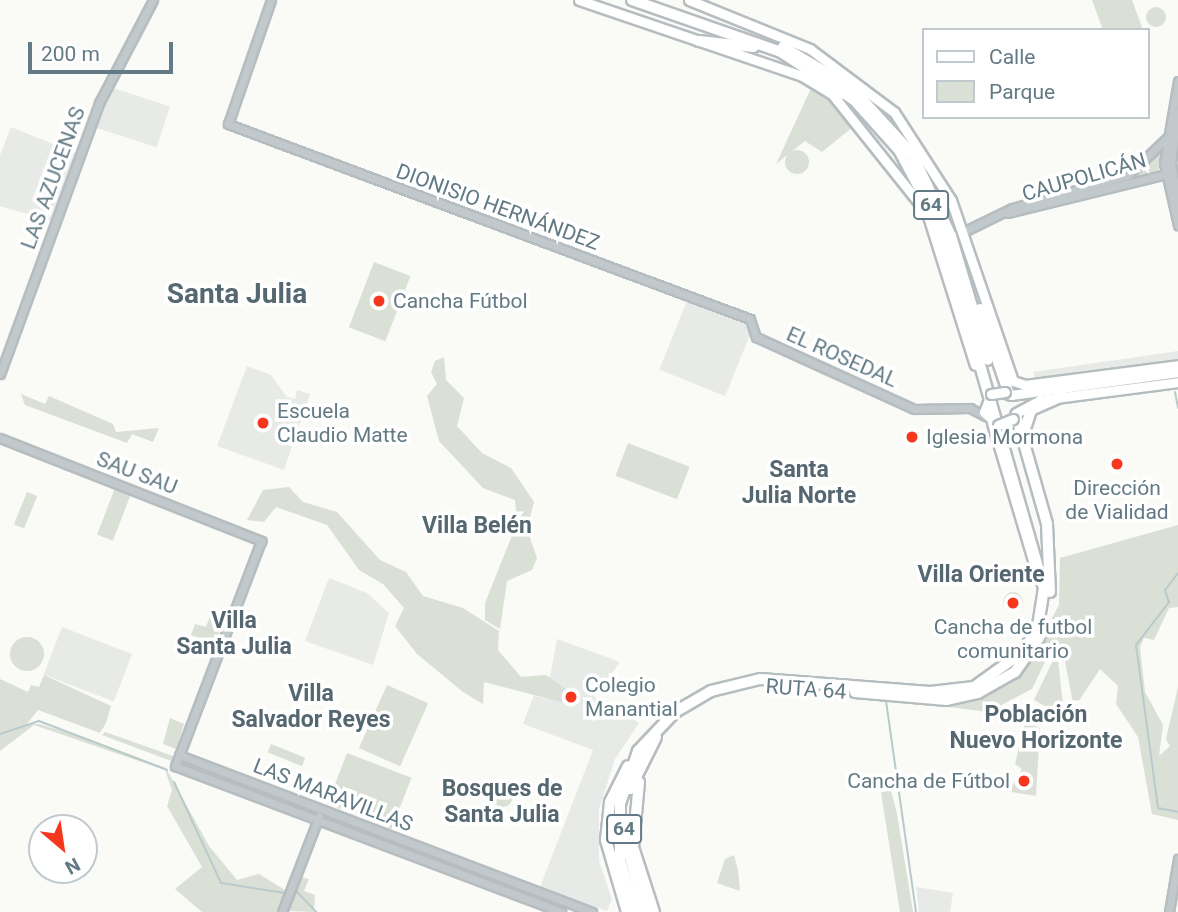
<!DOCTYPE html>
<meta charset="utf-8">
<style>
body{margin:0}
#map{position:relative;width:1178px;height:912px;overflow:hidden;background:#fafaf7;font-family:Roboto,sans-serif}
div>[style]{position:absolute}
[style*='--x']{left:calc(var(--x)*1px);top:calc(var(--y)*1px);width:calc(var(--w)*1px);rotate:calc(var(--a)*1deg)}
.built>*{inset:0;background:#e8eae8;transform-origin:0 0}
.green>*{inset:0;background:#dae0d6;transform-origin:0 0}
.round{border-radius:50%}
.stream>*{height:2px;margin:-1px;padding:0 1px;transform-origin:1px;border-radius:1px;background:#b9cacc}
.roads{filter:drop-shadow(2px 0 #b6bdc0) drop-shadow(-2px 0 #b6bdc0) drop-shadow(0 2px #b6bdc0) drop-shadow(0 -2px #b6bdc0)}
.minor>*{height:7px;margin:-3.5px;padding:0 3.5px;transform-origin:3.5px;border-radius:3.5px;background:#c2c9cc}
.major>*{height:9px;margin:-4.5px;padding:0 4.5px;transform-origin:4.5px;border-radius:4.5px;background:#fff}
.highway>*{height:10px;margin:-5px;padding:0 5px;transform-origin:5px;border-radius:5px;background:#fff}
.bridges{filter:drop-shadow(2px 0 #b6bdc0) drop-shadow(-2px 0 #b6bdc0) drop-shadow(0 2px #b6bdc0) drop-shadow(0 -2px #b6bdc0)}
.major-bridge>*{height:9px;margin:-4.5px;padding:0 4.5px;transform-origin:4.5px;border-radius:4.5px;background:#fff}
.dots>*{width:19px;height:19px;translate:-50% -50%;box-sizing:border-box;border:4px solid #fff;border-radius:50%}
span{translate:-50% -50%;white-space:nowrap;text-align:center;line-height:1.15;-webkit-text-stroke:7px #fff;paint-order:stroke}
.shield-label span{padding:2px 5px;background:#fff;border:2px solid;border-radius:5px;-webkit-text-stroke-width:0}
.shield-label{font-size:19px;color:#627a85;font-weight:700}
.street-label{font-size:21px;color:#627a85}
.poi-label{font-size:21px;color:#627a85}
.left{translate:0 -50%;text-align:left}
.right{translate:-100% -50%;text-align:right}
.neighbourhood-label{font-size:23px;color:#556770;font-weight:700}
.district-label{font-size:28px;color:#556770;font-weight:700}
.legend{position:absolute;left:922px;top:28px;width:228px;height:91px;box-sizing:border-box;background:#fff;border:2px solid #c0cace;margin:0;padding:9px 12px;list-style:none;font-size:21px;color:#627a85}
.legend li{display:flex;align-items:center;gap:14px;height:35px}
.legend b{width:35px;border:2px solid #c0cace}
.north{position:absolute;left:28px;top:814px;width:70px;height:70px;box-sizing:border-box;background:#fff;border:2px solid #c0cace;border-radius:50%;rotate:151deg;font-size:19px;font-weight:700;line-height:28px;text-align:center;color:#627a85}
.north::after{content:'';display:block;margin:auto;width:24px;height:32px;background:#f5371d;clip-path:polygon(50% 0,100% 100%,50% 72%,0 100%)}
.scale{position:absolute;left:28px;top:42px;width:145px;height:32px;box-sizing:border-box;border:4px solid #627a85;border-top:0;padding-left:9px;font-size:21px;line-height:24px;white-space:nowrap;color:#627a85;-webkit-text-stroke:5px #fff;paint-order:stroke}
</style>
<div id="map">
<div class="built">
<i style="left:110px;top:87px;width:63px;height:43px;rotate:18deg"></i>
<i style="clip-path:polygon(11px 127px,78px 154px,54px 222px,0 206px,0 155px)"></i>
<i style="left:687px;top:301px;width:71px;height:74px;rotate:22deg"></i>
<i style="clip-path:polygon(1178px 351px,1178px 363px,1036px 380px,1033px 372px)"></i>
<i style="clip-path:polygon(247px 366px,271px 375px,287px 397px,295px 399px,297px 390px,310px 394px,284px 470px,217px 446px)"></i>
<i style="clip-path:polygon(329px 578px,367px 593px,389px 613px,373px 665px,305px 641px)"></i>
<i style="left:62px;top:627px;width:75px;height:51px;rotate:21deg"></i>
<i style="clip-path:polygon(557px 639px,620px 662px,594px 696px,639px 723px,615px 759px,599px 809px,599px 861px,612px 899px,607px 911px,540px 887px,593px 750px,523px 724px,534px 695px,546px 699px)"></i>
<i style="clip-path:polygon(916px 887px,953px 893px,950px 912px,919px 912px)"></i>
</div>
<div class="green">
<i style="clip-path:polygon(1092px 0,1132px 0,1143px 30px,1103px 30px)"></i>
<i class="round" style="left:1146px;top:7px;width:20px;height:20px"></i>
<i style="clip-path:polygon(813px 84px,854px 126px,822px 152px,805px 141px,776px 164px)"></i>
<i style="clip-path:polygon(1163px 147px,1159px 171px,1118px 183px,1138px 172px)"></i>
<i class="round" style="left:785px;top:150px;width:24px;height:24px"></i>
<i style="left:374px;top:262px;width:39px;height:70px;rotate:21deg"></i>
<i style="clip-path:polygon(444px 357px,446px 380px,464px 398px,457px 426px,482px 453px,511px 468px,534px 502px,527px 529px,537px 558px,532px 570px,507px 581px,500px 629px,485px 620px,485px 603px,517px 523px,515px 500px,483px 488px,439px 441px,427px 396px,437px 384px,431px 372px,435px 361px)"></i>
<i style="clip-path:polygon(21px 394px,45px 404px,49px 396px,113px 424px,116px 432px,159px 428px,153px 442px,132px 434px,127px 443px,25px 405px)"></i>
<i style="left:628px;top:443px;width:66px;height:35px;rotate:21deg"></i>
<i style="clip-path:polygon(289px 487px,303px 502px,337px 512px,380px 560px,406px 572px,423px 596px,463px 608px,499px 631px,498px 650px,521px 677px,546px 675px,570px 692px,569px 699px,561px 702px,484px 682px,483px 704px,463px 692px,417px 654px,395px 626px,404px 608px,383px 584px,359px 570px,327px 525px,276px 507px,264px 522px,247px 520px,263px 490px)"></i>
<i style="left:115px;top:488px;width:17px;height:50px;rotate:21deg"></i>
<i style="left:27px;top:492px;width:11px;height:35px;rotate:22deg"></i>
<i style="clip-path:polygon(1178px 525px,1178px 607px,1169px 608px,1154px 640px,1144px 638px,1140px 647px,1145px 692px,1163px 725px,1159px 756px,1170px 746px,1166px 739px,1178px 687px,1178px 820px,1152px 814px,1138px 737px,1116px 704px,1118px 686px,1100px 669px,1074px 708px,1063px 651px,1055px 641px,1032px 689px,988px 712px,949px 707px,984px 694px,1026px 666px,1059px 605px,1060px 558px)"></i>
<i class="round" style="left:1003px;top:592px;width:20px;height:20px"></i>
<i style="clip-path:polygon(213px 608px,226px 614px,215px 644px,191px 635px,195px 624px,206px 627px)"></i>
<i class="round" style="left:10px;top:637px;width:34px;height:34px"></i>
<i style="clip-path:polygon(1057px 652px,1060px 678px,1064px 716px,1034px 700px)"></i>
<i style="clip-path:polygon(44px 675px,111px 706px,106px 723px,100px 733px,38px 710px,27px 724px,39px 724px,83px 737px,166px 768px,209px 846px,237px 880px,259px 874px,293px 895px,300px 877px,309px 879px,304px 891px,315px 895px,314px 912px,288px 911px,292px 899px,285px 895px,279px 912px,202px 912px,175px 889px,202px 867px,167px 806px,172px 790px,165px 770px,34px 725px,0 751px,0 679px,28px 692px,31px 685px,39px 687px)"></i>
<i style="left:387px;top:685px;width:45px;height:69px;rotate:24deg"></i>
<i style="clip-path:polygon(170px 718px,184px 724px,176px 749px,163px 744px)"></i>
<i style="clip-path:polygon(1025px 722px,1040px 728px,1036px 796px,999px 790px,1011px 788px,1022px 769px,1015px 764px)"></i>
<i style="clip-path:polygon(105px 732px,176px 757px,174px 762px,102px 735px)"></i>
<i style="left:271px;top:744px;width:37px;height:9px;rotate:22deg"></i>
<i style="left:347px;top:753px;width:69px;height:55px;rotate:21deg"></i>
<i style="left:181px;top:759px;width:147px;height:5px;rotate:21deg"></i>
<i class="round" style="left:491px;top:785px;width:22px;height:22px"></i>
<i style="clip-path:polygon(890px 787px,897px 814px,913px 912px,900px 912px,881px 793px)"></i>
<i style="left:326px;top:814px;width:144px;height:6px;rotate:21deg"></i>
<i style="clip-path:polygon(734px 855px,738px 870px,740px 891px,717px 883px,725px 859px)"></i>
</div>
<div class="stream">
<i style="--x:1175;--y:392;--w:16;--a:79"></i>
<i style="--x:1178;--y:573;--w:21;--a:127"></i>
<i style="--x:1165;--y:590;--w:13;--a:72"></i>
<i style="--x:1169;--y:602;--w:54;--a:127.5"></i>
<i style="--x:1136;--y:645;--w:164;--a:82.3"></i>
<i style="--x:1158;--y:808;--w:20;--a:11"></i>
<i style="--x:886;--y:701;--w:213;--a:81.9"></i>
<i style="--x:0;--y:734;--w:41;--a:-18.4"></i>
<i style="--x:39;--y:721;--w:137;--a:20.9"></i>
<i style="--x:174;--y:782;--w:111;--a:65"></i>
<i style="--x:221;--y:883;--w:65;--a:8.9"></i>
<i style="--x:296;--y:891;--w:29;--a:46"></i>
</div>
<div class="roads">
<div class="minor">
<i style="--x:271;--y:0;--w:131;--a:109.1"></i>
<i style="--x:228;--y:124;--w:557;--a:20.48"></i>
<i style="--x:750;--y:319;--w:19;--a:72"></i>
<i style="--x:756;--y:337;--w:174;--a:24.5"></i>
<i style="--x:914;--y:409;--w:56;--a:-1"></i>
<i style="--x:970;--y:408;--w:17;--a:28"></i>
<i style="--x:1178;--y:81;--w:83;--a:99.7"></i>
<i style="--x:1164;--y:163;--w:64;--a:77.3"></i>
<i style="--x:1178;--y:112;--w:51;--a:97.8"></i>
<i style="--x:1171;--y:163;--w:40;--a:80"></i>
<i style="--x:1007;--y:213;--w:169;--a:-13.7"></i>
<i style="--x:963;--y:232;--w:55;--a:-26.1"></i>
<i style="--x:1012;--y:208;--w:121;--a:-15.9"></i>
<i style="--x:1128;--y:175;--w:54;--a:-43.5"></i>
<i style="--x:0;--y:374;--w:289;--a:-69.9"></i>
<i style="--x:99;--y:103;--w:116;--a:-62.3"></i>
<i style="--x:0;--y:438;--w:281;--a:21.5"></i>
<i style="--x:261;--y:541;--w:241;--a:110.9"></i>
<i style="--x:175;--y:766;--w:413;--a:20.7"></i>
<i style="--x:179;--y:755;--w:442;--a:20.8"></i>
<i style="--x:282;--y:912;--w:103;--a:-68.9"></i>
<i style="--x:1169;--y:912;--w:54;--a:-80.4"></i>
</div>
<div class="major">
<i style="--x:579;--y:0;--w:236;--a:18.8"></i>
<i style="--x:802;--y:76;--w:35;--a:31"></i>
<i style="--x:832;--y:94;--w:152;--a:51.4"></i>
<i style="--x:927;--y:213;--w:159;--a:72.5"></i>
<i style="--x:689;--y:0;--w:131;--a:22"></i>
<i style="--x:810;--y:49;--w:105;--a:36.9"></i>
<i style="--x:894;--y:112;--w:105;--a:57.1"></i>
<i style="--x:951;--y:200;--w:191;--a:71.1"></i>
<i style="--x:1013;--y:381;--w:13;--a:18"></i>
<i style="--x:1025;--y:385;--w:154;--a:-7.4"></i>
<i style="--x:991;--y:394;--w:19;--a:111"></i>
<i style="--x:984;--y:412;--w:19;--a:43"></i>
<i style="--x:1011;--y:395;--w:169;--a:-7.8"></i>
<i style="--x:1016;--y:413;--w:27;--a:-28"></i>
<i style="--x:1040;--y:400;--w:139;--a:-7.4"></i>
</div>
<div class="highway">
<i style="--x:632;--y:0;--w:158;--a:19.2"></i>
<i style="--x:781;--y:52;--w:87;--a:33.3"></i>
<i style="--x:854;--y:100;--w:67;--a:48"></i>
<i style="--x:899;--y:150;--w:89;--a:62"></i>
<i style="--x:941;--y:229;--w:373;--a:74"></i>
<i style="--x:1044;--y:588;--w:36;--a:99"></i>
<i style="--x:1038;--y:624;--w:30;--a:117"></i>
<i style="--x:1024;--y:651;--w:62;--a:144.2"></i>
<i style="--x:974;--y:687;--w:44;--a:173.5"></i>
<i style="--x:930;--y:692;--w:170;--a:-175.6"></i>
<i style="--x:760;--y:679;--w:50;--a:166.2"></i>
<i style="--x:711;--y:691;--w:42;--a:149.7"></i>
<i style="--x:675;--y:712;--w:54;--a:133.5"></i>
<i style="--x:638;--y:751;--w:56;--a:108.8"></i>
<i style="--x:620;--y:804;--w:56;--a:90"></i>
<i style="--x:620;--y:860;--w:54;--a:72.9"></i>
<i style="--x:699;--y:41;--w:55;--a:6.2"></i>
<i style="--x:783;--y:47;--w:79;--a:30.5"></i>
<i style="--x:851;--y:87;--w:92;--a:47.6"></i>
<i style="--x:913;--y:155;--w:89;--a:64.9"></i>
<i style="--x:951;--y:236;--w:129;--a:73.4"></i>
<i style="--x:822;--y:82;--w:22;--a:47"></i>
<i style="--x:980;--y:309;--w:90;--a:71.2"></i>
<i style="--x:1016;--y:415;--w:113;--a:74.1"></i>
<i style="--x:1047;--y:524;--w:68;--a:87.5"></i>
<i style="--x:993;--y:423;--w:150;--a:73.4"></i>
<i style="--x:1023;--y:435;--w:26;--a:-72"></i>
<i style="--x:1031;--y:410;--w:34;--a:-24"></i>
<i style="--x:855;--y:692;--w:92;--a:5"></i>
<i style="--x:947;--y:700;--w:32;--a:-13"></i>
<i style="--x:978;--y:693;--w:43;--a:-29.6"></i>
<i style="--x:1015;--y:672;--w:42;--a:-54.8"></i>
<i style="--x:639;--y:782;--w:65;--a:95.3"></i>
<i style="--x:633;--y:847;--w:68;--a:72.1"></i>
<i style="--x:630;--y:789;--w:58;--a:-63.4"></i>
<i style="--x:624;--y:835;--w:80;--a:74.7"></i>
<i style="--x:627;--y:912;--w:75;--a:-106.3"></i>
<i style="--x:606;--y:840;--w:38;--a:-84"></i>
<i style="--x:610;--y:802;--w:40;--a:-63.4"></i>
</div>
</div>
<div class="bridges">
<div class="major-bridge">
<i style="--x:991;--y:394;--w:14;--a:-8"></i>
<i style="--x:998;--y:425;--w:16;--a:-22"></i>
</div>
</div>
<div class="dots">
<i style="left:379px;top:301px;background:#f5371d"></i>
<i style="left:263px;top:423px;background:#f5371d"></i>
<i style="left:912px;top:437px;background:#f5371d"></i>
<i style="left:1117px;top:464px;background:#f5371d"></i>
<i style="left:1013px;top:603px;background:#f5371d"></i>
<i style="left:571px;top:697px;background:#f5371d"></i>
<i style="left:1024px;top:781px;background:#f5371d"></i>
</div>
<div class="shield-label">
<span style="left:931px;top:205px">64</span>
<span style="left:624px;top:829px">64</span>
</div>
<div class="street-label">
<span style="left:1084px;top:177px;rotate:-16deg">CAUPOLICÁN</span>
<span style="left:53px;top:178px;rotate:-70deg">LAS AZUCENAS</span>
<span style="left:498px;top:207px;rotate:20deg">DIONISIO HERNÁNDEZ</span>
<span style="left:842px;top:357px;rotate:24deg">EL ROSEDAL</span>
<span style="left:137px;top:473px;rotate:21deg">SAU SAU</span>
<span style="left:806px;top:689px;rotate:4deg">RUTA 64</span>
<span style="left:333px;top:795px;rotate:21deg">LAS MARAVILLAS</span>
</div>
<div class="poi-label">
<span class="left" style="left:393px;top:301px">Cancha Fútbol</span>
<span class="left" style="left:277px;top:423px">Escuela<br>Claudio Matte</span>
<span class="left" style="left:926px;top:437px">Iglesia Mormona</span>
<span style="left:1117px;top:500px">Dirección<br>de Vialidad</span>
<span style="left:1013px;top:639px">Cancha de futbol<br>comunitario</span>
<span class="left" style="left:585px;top:697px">Colegio<br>Manantial</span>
<span class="right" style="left:1010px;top:781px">Cancha de Fútbol</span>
</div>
<div class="neighbourhood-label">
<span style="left:799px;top:483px">Santa<br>Julia Norte</span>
<span style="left:477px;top:526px">Villa Belén</span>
<span style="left:981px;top:575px">Villa Oriente</span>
<span style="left:234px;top:634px">Villa<br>Santa Julia</span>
<span style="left:311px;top:707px">Villa<br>Salvador Reyes</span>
<span style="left:1036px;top:728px">Población<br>Nuevo Horizonte</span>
<span style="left:502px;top:802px">Bosques de<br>Santa Julia</span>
</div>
<div class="district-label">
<span style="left:237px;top:294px">Santa Julia</span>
</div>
<ul class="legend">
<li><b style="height:9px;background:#fff"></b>Calle</li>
<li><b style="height:19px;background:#dae0d6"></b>Parque</li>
</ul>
<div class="north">N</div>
<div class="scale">200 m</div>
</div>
